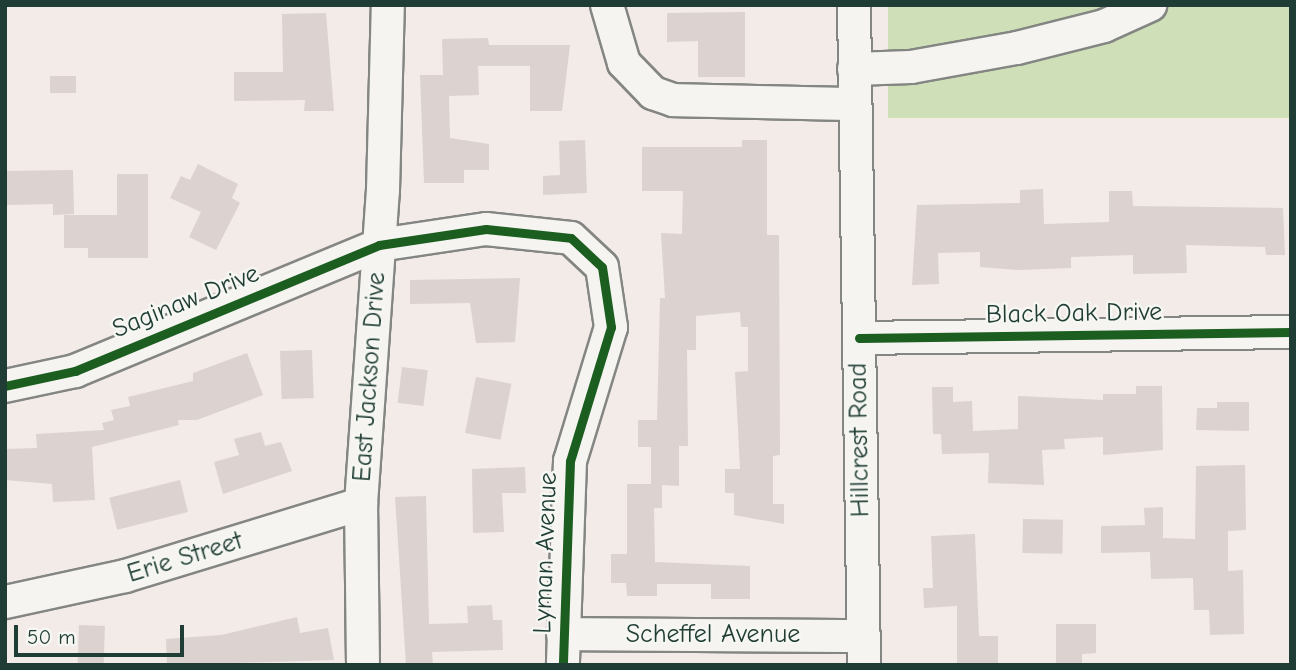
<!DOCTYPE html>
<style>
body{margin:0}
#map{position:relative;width:1296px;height:670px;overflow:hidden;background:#f3ebe8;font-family:"Comic Neue",sans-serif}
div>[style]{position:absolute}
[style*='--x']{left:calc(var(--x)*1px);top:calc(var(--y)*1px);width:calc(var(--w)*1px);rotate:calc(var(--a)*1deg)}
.green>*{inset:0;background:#cfdfb8;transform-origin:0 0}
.building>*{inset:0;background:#dcd2cf;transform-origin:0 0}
.roads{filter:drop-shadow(2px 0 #848683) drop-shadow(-2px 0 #848683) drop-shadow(0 2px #848683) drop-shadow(0 -2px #848683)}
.minor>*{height:32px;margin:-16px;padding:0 16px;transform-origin:16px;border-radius:16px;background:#f5f4f1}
.cycleway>*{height:9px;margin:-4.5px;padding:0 4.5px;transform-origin:4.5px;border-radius:4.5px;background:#1b5e20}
span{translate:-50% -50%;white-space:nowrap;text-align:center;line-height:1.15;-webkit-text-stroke:5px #f6f6f2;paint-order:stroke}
.street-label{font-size:26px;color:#1f3d34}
.frame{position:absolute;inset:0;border:7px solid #1f3d34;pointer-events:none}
.scale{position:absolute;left:14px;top:625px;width:170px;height:32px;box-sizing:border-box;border:4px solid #1f3d34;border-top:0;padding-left:9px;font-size:21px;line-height:24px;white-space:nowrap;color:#1f3d34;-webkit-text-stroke:5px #f6f6f2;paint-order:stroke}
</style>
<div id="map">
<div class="green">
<i style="left:888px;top:5px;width:403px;height:113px"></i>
</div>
<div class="building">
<i style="clip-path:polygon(745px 12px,745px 77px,698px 77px,698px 41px,667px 42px,667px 13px)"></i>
<i style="clip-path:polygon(326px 13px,334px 111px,304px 111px,305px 100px,234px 101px,234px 72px,283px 72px,282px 14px)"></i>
<i style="clip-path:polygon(488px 38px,489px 45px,570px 45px,562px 111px,530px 111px,530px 66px,478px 66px,479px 95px,449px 96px,450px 138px,489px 144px,489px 170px,464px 170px,464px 183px,424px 183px,420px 75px,443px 75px,442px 39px)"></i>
<i style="left:50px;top:76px;width:26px;height:17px"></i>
<i style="clip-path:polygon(585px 140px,587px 193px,543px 195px,543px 176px,560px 175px,559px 141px)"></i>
<i style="clip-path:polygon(742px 140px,767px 140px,767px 235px,779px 235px,780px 455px,773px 456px,773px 504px,784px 504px,784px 524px,734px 515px,734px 493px,725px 493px,725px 469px,740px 469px,735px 372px,748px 371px,748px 327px,741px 327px,740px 312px,696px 316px,696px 350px,687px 350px,688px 446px,679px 446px,679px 486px,662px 485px,662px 508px,654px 508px,655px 562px,750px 566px,750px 599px,711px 599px,711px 584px,657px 584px,657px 596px,627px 596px,626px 583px,611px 583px,611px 554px,627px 554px,627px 484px,651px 484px,651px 447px,638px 447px,638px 420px,657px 420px,660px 298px,665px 298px,661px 233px,682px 234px,683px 191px,642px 191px,642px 147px,742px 147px)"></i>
<i style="clip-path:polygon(198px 164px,238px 184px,232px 198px,240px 203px,216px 250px,189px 237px,201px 212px,170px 198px,181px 176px,190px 180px)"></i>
<i style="clip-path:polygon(73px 170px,74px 214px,53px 215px,53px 204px,5px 205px,5px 171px)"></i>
<i style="clip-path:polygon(117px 174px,148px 174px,148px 258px,88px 258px,88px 248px,64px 248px,64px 215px,117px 215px)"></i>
<i style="clip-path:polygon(1043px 189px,1044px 224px,1109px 222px,1109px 191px,1132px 191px,1133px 206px,1283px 208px,1285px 255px,1266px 255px,1265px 247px,1186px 245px,1187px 273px,1133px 274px,1133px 255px,1071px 257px,1071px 268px,1017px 270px,980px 267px,980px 252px,938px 253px,939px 284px,912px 285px,917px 205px,1020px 203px,1020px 190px)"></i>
<i style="clip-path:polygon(520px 278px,515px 342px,476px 343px,470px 303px,410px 304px,410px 280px)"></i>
<i style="left:312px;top:350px;width:48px;height:32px;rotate:88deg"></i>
<i style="clip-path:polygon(247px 353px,263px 395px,197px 420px,178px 420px,179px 425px,92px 447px,95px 500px,53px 502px,52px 484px,5px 480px,5px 449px,37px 448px,36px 434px,104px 430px,102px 423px,114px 420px,111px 410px,130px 406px,128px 397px,193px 381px,193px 373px)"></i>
<i style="left:402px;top:367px;width:26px;height:36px;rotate:7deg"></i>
<i style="left:476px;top:377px;width:36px;height:57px;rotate:11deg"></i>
<i style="clip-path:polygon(1136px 386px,1162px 386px,1163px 450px,1103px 455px,1103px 437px,1064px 439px,1065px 449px,1042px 450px,1044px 485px,988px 483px,989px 453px,942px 454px,941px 434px,933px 434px,932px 387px,953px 387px,953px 402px,972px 401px,973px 431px,1018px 429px,1018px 396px,1103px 400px,1103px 394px,1136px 394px)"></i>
<i style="clip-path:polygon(1217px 402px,1249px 402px,1249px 431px,1196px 430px,1197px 408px,1217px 408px)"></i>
<i style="clip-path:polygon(261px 432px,265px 446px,281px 442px,292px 471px,223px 494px,214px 462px,239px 455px,234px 439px)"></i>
<i style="clip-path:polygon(1245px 465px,1246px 530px,1228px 531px,1228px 571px,1243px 570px,1244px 634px,1210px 635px,1209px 610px,1194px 610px,1193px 578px,1151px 579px,1150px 552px,1101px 553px,1101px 526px,1145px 525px,1144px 508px,1163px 507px,1163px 538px,1195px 539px,1196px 466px)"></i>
<i style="clip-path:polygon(525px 467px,526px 493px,502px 493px,504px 532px,473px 533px,472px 469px)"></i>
<i style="left:180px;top:480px;width:33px;height:73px;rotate:76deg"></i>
<i style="clip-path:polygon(426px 496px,429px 624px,468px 623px,467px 606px,492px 605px,493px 620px,502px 620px,503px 650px,432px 652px,433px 665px,406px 665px,395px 497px)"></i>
<i style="left:1023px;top:519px;width:40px;height:34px;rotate:1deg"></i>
<i style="clip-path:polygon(975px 534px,979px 636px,998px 636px,998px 665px,957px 665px,957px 606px,924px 608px,923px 588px,933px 588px,931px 536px)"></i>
<i style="clip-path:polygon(297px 617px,300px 633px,328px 628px,334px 660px,167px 665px,166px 639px,221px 635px)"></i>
<i style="clip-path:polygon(1056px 624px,1096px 624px,1096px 653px,1082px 654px,1082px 665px,1056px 665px)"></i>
<i style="left:79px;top:625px;width:26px;height:40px;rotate:2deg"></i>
</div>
<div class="roads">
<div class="minor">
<i style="--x:607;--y:5;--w:60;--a:73.7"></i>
<i style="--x:624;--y:63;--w:42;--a:46"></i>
<i style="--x:653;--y:93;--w:21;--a:19"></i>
<i style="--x:673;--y:100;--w:181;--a:1.3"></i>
<i style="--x:854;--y:5;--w:660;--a:89.13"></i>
<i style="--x:854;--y:69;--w:57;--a:-2"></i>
<i style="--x:911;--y:67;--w:108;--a:-10.2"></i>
<i style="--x:1017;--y:48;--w:90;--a:-14.2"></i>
<i style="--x:1104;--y:26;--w:51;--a:-24.5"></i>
<i style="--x:859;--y:338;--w:432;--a:-0.8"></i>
<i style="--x:5;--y:386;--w:72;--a:-12.1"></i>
<i style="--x:75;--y:371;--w:329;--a:-22.5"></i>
<i style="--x:379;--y:245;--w:108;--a:-8.5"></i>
<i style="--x:486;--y:229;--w:85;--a:6"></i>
<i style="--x:571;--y:238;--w:42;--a:43.1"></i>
<i style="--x:602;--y:267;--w:61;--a:81.5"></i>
<i style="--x:611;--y:327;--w:140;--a:107"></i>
<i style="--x:570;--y:461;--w:204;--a:92"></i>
<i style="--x:5;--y:602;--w:123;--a:-12.2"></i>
<i style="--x:125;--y:576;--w:247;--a:-17"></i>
<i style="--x:563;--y:634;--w:301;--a:0.4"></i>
<i style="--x:363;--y:665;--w:161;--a:-90.7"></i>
<i style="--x:361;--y:504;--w:315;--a:-86"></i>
<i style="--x:383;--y:190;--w:185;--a:-88.5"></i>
</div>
</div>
<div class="cycleway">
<i style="--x:859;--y:338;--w:432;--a:-0.8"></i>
<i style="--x:5;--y:386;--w:72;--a:-12.1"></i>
<i style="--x:75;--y:371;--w:329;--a:-22.5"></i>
<i style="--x:379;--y:245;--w:108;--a:-8.5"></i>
<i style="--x:486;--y:229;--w:85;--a:6"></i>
<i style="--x:571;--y:238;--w:42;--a:43.1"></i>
<i style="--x:602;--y:267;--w:61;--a:81.5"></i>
<i style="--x:611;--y:327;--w:140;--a:107"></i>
<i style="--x:570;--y:461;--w:204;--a:92"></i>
</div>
<div class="street-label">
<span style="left:186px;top:302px;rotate:-22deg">Saginaw Drive</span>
<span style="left:1074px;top:314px;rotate:-1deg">Black Oak Drive</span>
<span style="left:370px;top:377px;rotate:-86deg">East Jackson Drive</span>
<span style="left:860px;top:440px;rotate:-91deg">Hillcrest Road</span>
<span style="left:546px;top:553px;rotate:-88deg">Lyman Avenue</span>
<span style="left:185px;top:558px;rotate:-17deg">Erie Street</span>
<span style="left:713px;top:635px">Scheffel Avenue</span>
</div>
<div class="frame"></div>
<div class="scale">50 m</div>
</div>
